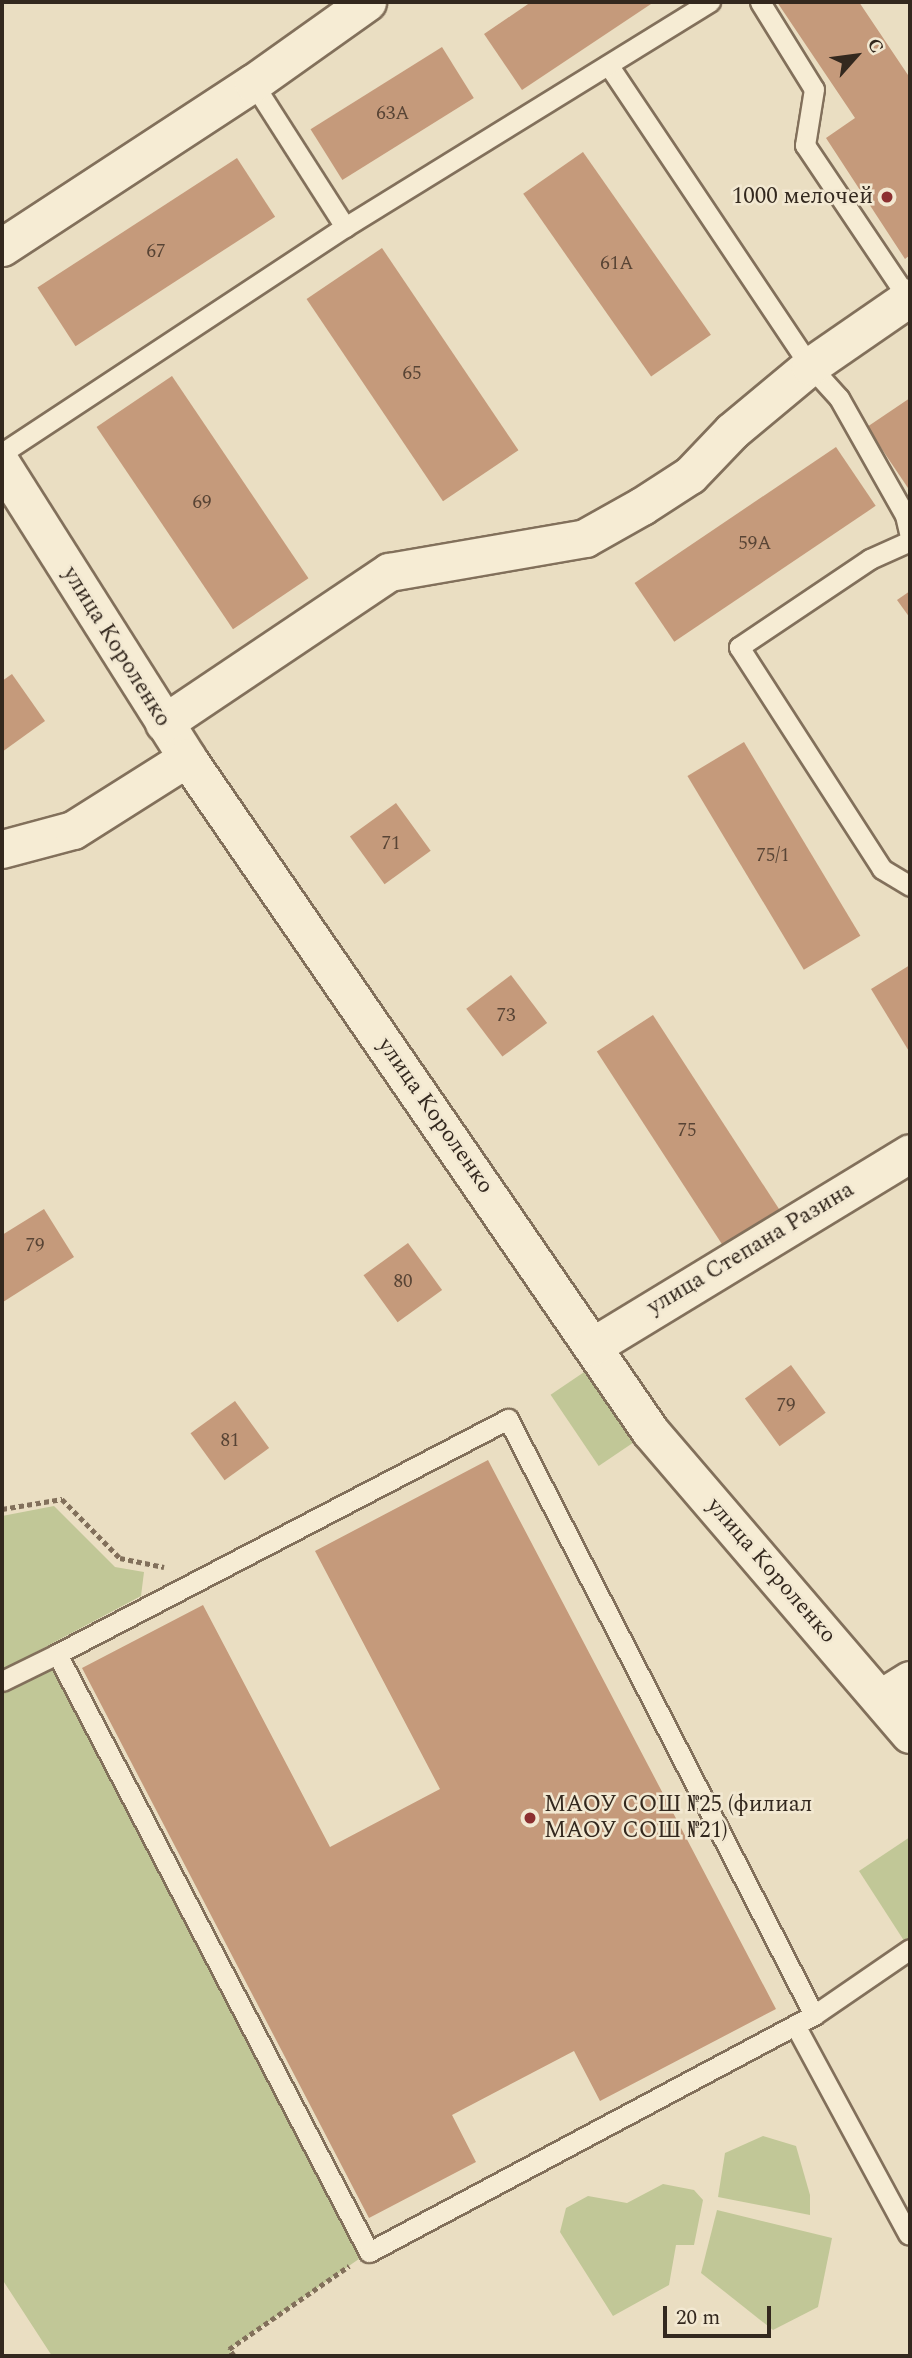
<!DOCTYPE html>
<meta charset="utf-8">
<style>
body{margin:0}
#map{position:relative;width:912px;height:2358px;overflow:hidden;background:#eadec2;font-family:Spectral,serif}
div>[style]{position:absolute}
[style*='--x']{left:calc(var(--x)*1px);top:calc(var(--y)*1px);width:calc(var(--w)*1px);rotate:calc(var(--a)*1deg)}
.green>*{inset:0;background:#c1c797;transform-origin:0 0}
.building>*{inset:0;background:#c59a7b;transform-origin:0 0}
.path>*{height:4.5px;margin-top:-2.25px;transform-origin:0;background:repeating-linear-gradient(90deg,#82705b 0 5px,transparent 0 8.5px)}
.roads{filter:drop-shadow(2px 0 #82705b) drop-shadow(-2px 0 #82705b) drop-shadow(0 2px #82705b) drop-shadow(0 -2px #82705b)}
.service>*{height:19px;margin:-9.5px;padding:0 9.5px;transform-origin:9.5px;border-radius:9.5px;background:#f6ecd4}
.minor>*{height:37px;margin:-18.5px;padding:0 18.5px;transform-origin:18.5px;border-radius:18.5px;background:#f6ecd4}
.dots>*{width:19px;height:19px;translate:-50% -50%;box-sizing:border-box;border:4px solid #f2e8d1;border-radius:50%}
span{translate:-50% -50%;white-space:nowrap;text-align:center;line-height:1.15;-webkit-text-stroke:5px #f2e8d1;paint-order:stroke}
.number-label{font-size:19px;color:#584435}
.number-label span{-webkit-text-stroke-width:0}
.poi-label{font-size:23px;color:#33281e}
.right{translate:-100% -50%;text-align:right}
.left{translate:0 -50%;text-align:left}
.street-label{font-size:23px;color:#33281e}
.frame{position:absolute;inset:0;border:4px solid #33281e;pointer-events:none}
.north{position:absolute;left:821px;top:21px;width:70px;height:70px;-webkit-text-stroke:5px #f2e8d1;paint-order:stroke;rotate:62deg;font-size:19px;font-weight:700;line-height:28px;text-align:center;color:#33281e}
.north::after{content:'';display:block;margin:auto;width:24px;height:32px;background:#33281e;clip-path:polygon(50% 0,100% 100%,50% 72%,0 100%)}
.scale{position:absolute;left:663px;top:2306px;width:108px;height:32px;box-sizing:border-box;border:4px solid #33281e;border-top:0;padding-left:9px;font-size:21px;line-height:24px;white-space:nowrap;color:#33281e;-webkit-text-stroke:5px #f2e8d1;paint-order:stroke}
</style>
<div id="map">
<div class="green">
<i style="left:602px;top:1360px;width:86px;height:62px;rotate:56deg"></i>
<i style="clip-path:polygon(54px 1506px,115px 1567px,144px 1572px,141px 1596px,2px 1670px,2px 1516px)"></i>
<i style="clip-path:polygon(57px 1654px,369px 2252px,229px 2349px,234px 2356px,52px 2356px,2px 2279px,2px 1681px)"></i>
<i style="clip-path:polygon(910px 1837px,910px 1950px,859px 1871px)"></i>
<i style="clip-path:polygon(763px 2136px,796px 2146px,810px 2195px,810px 2215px,718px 2197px,725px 2153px)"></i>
<i style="clip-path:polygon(663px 2184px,694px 2190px,703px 2200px,694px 2245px,676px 2245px,669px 2285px,613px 2316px,560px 2232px,566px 2208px,588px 2196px,627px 2203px)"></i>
<i style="clip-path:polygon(717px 2210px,832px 2238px,818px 2307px,773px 2330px,701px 2273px)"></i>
</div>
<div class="building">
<i style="clip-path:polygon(531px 2px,654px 2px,522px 90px,484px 34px)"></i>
<i style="clip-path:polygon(777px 2px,859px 2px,910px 78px,910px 255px,905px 259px,826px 138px,855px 118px)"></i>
<i style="left:442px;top:47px;width:60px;height:155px;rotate:58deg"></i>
<i style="left:583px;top:152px;width:223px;height:73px;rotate:55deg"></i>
<i style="left:237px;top:158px;width:70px;height:238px;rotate:57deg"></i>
<i style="left:382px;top:248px;width:244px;height:91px;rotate:56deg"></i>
<i style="left:172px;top:376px;width:244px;height:91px;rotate:56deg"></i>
<i style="clip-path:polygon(910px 398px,910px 487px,908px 488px,867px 427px)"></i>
<i style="left:836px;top:447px;width:71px;height:243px;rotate:56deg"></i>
<i style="clip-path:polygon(910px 591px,910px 618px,897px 600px)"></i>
<i style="clip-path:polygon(12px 674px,45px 721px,2px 752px,2px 681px)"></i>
<i style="left:744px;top:742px;width:226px;height:66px;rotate:59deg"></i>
<i style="left:396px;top:803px;width:59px;height:57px;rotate:54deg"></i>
<i style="clip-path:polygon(910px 965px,910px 1053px,871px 989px)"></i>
<i style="left:511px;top:975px;width:60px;height:56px;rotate:53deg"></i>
<i style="left:653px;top:1015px;width:232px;height:67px;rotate:57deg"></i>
<i style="clip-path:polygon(44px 1209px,74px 1257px,3px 1302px,2px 1235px)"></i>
<i style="left:408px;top:1243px;width:58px;height:55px;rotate:54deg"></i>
<i style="left:791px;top:1365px;width:59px;height:57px;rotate:54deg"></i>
<i style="left:235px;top:1401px;width:58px;height:55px;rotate:54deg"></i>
<i style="clip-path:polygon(488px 1460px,776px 2009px,600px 2101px,574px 2051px,452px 2115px,476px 2162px,369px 2218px,82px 1668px,203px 1605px,330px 1847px,440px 1789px,315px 1551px)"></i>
</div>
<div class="path">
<i style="--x:2;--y:1509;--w:61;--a:-9.5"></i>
<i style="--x:62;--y:1499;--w:83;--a:45.5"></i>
<i style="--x:120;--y:1558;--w:45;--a:11.6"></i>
<i style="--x:234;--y:2356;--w:9;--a:-126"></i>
<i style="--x:229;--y:2349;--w:146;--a:-34.7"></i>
</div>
<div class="roads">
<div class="service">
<i style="--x:760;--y:2;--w:102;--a:58.2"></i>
<i style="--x:814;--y:89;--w:57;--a:99.1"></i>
<i style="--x:805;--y:145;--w:184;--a:56.1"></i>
<i style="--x:609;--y:66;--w:361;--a:56.2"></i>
<i style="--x:810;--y:366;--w:43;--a:47.8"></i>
<i style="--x:839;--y:398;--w:134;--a:60.6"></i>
<i style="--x:905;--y:515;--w:22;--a:77"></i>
<i style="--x:253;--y:83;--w:171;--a:57.4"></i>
<i style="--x:2;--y:453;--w:411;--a:-33.4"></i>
<i style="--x:345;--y:227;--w:429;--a:-31.7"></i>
<i style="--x:910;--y:541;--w:44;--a:155.8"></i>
<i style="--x:870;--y:559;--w:158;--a:146.1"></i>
<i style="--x:739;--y:647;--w:264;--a:57.2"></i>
<i style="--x:882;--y:869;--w:33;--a:31"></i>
<i style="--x:2;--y:1681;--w:61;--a:-26.1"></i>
<i style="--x:814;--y:2015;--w:670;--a:-117.18"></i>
<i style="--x:508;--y:1419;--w:509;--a:152.48"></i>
<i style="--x:57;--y:1654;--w:674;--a:62.45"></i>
<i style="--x:369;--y:2252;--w:504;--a:-28.04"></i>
<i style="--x:814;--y:2015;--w:116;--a:-34.5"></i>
<i style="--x:795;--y:2025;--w:238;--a:61.6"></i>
</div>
<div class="minor">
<i style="--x:2;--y:247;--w:300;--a:-33.2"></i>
<i style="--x:253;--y:83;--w:140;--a:-35.4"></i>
<i style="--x:2;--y:465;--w:347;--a:57.7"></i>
<i style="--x:187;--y:758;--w:817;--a:55.47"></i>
<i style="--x:650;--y:1431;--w:399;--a:49.4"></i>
<i style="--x:164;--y:723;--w:271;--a:-33.9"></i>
<i style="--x:389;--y:572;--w:199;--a:-9.8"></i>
<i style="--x:585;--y:538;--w:65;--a:-29.3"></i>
<i style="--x:642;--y:506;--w:57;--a:-32.9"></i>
<i style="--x:690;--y:475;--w:61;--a:-46.3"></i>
<i style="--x:732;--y:431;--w:102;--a:-39.8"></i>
<i style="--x:810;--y:366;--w:121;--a:-34.6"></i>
<i style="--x:2;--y:849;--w:73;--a:-15"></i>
<i style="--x:73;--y:830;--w:135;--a:-32.3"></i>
<i style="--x:593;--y:1346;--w:371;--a:-31.3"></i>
<i style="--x:881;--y:1698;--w:34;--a:-32"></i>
</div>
</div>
<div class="dots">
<i style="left:887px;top:197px;background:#8c3030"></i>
<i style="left:530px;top:1818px;background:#8c3030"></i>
</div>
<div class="number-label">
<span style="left:393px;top:114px">63А</span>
<span style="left:156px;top:252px">67</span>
<span style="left:617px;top:264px">61А</span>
<span style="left:412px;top:374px">65</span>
<span style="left:202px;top:503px">69</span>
<span style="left:755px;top:544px">59А</span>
<span style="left:391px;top:844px">71</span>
<span style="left:773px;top:856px">75/1</span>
<span style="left:506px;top:1016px">73</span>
<span style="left:687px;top:1131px">75</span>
<span style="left:35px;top:1246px">79</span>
<span style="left:403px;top:1282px">80</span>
<span style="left:786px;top:1406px">79</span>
<span style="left:230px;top:1441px">81</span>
</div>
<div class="poi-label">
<span class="right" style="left:873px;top:197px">1000 мелочей</span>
<span class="left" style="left:544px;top:1818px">МАОУ СОШ №25 (филиал<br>МАОУ СОШ №21)</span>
</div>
<div class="street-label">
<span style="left:116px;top:647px;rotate:58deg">улица Короленко</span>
<span style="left:435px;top:1116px;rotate:55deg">улица Короленко</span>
<span style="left:751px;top:1249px;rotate:-31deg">улица Степана Разина</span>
<span style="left:771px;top:1571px;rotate:49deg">улица Короленко</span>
</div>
<div class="frame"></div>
<div class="north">С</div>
<div class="scale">20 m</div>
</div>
